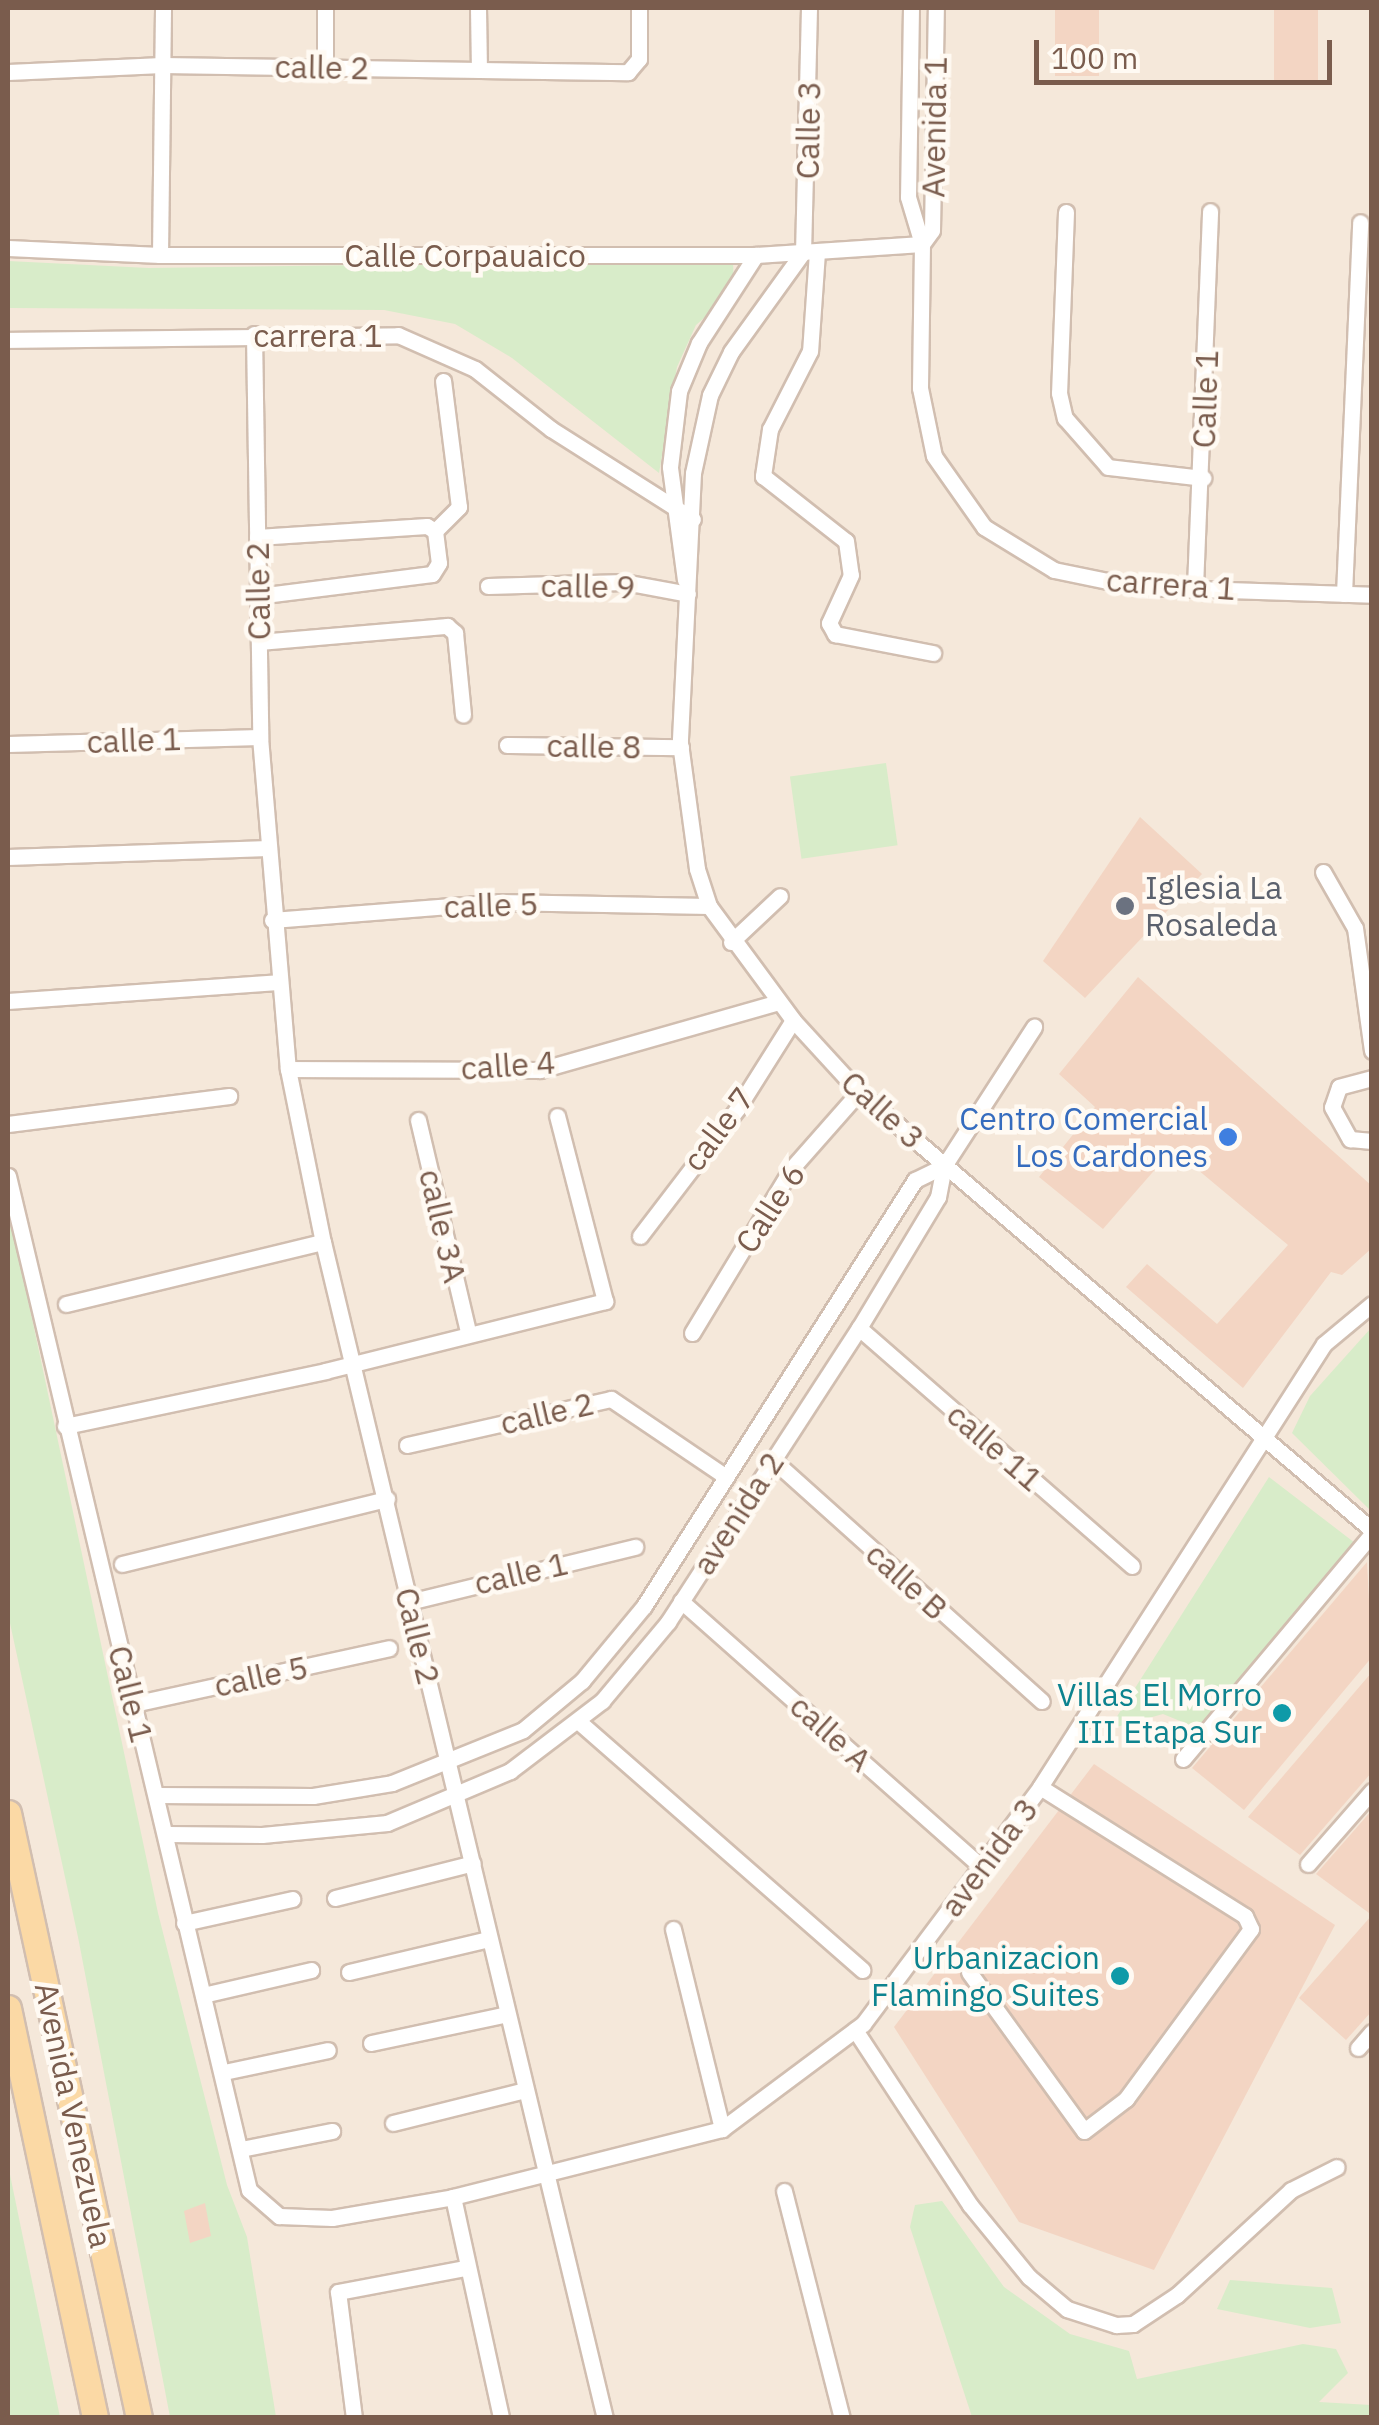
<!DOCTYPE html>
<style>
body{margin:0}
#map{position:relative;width:1379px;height:2425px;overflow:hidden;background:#fdf6ec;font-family:"IBM Plex Sans",sans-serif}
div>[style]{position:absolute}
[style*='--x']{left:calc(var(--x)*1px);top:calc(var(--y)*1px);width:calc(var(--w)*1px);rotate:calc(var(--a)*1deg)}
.residential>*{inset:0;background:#f5e8da;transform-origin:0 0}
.green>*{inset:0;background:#d8ecc9;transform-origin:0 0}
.building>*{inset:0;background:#f3d5c3;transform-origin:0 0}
.roads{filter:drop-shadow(2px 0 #d1beb0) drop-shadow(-2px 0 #d1beb0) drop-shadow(0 2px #d1beb0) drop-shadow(0 -2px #d1beb0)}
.minor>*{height:15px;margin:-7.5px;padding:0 7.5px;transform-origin:7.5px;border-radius:7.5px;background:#fff}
.primary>*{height:25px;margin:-12.5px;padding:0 12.5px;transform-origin:12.5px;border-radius:12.5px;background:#fbd9a5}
.dots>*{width:28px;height:28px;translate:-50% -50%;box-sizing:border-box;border:5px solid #fffaf3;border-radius:50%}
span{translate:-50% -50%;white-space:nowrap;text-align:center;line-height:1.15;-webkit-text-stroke:9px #fffaf3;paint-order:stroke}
.street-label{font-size:32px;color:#7a5c4d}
.worship-label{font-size:32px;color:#5b616d}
.left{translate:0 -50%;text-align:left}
.shop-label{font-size:32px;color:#366cbe}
.right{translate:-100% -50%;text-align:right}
.culture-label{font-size:32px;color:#0d838f}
.frame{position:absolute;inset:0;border:10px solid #7a5c4d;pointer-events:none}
.scale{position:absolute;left:1034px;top:40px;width:298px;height:45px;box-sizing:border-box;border:5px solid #7a5c4d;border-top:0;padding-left:12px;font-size:30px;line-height:35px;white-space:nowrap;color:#7a5c4d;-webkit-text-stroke:8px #fffaf3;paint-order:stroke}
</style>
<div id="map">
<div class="residential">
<i style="left:8px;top:8px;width:1363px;height:2410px"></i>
</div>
<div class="green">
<i style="clip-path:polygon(733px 260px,734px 292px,696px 325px,677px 367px,659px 473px,512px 358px,455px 324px,384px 310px,8px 308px,8px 261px,149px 268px)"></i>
<i style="left:886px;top:763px;width:83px;height:97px;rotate:82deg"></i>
<i style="clip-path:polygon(8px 1205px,158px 1913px,227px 2185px,247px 2237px,276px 2417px,170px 2417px,78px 1937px,8px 1614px)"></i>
<i style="clip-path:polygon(1371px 1328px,1371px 1511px,1292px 1433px,1310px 1396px)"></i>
<i style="clip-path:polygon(1269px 1477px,1355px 1543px,1197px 1728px,1163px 1714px,1109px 1729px)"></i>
<i style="clip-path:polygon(8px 2165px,60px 2417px,8px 2417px)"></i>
<i style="clip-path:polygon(942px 2201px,1004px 2287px,1070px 2334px,1129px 2351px,1137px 2379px,1303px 2344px,1336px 2349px,1348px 2373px,1319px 2402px,1371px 2405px,1371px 2417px,972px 2417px,910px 2227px,915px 2205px)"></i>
<i style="clip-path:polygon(1230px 2280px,1332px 2288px,1341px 2323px,1310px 2328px,1217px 2309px)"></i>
</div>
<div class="building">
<i style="left:1055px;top:8px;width:44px;height:68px"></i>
<i style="left:1274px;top:8px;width:44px;height:76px"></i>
<i style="clip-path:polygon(1140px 817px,1202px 874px,1085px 998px,1043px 961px)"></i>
<i style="clip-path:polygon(1138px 977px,1372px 1186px,1372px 1248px,1342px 1275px,1331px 1272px,1243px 1388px,1126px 1287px,1147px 1264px,1217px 1324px,1288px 1245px,1173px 1149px,1103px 1229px,1039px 1177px,1095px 1107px,1059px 1074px)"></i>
<i style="clip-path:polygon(1367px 1562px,1372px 1657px,1244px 1810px,1192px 1768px)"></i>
<i style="clip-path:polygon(1372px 1672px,1372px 1772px,1300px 1855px,1248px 1817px)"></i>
<i style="clip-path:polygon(1094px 1764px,1335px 1925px,1154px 2270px,1019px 2222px,894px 2027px)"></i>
<i style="clip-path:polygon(1372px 1810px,1372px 1910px,1369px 1913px,1316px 1874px)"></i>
<i style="clip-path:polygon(1372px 1915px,1372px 2011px,1346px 2040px,1299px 1998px)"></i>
<i style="clip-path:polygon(205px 2203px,211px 2236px,190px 2243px,184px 2211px)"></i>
</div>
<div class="roads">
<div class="minor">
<i style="--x:325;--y:8;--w:59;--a:90"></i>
<i style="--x:478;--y:8;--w:62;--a:89.1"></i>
<i style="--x:809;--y:8;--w:244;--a:91.4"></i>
<i style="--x:803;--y:252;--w:123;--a:125.8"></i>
<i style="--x:731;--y:352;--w:48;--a:116"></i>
<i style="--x:710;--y:395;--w:80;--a:102.3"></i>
<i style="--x:693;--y:473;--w:270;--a:92.8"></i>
<i style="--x:680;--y:743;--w:127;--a:82.3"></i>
<i style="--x:697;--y:869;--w:39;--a:72"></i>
<i style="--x:709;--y:906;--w:142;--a:53.6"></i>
<i style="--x:793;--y:1020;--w:98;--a:47.5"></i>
<i style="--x:859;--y:1092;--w:675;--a:40.49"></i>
<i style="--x:911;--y:8;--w:189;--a:90.9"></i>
<i style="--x:908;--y:197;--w:49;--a:73.4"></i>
<i style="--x:8;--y:72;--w:154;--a:-2.6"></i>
<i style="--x:162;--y:65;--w:466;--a:0.9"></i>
<i style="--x:628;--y:72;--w:17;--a:-50"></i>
<i style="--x:639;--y:59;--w:51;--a:-90"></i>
<i style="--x:1066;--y:212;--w:181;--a:92.2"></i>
<i style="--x:1059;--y:393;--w:26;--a:77"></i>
<i style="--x:1065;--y:418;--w:65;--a:48.7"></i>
<i style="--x:1108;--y:467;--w:96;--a:6.6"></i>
<i style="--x:922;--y:244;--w:144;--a:90.8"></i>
<i style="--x:920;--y:388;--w:69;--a:78.4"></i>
<i style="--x:934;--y:456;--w:87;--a:54.8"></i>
<i style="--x:984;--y:527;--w:82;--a:31.6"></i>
<i style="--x:1054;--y:570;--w:85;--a:11.6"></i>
<i style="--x:1137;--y:587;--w:235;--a:1.9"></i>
<i style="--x:922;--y:244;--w:17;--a:-54"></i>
<i style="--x:932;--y:230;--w:222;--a:-89"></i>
<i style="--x:8;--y:248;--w:152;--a:2.6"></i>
<i style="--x:160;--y:255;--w:596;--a:0"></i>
<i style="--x:756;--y:255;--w:166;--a:-3.8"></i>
<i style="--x:817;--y:252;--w:99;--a:94"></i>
<i style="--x:810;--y:351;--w:88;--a:117.1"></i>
<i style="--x:770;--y:429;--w:48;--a:98.5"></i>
<i style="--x:763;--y:476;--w:105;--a:38.1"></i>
<i style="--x:846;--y:541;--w:34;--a:82"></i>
<i style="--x:851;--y:575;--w:53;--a:114.6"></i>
<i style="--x:829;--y:623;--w:13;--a:61"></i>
<i style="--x:835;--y:634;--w:100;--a:11"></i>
<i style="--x:160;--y:255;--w:247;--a:-89.3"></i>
<i style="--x:254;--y:334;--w:403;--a:89.1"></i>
<i style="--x:260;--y:737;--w:333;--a:85.2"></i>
<i style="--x:288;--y:1069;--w:177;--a:78.6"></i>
<i style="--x:323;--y:1242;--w:1209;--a:76.52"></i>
<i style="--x:8;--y:340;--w:390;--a:-0.7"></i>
<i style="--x:398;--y:335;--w:84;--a:23.8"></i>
<i style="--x:475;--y:369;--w:97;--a:38.3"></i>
<i style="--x:551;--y:429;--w:168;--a:32.4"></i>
<i style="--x:435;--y:531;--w:34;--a:-45"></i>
<i style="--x:459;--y:507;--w:127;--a:-97.2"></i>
<i style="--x:257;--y:537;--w:170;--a:-3.7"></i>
<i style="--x:427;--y:526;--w:9;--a:32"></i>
<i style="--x:435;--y:531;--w:32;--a:83"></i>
<i style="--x:439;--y:563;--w:13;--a:122"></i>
<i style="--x:432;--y:574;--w:175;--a:172.8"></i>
<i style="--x:685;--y:580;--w:114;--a:-97.6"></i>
<i style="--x:670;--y:467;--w:77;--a:-83.2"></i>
<i style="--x:679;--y:391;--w:52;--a:-67.4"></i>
<i style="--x:699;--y:343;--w:105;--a:-57.1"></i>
<i style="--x:488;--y:586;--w:136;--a:-1.7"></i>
<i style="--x:624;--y:582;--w:65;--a:10.6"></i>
<i style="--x:1195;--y:587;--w:376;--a:-87.7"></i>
<i style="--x:1344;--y:594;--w:372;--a:-87.5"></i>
<i style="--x:259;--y:642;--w:189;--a:-4.9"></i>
<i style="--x:447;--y:626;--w:11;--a:41"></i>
<i style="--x:455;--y:633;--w:82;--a:84.4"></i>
<i style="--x:8;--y:744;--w:252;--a:-1.6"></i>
<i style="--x:507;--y:745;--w:174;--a:0.7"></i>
<i style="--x:8;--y:857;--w:260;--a:-2"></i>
<i style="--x:1323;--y:872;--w:64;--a:60.3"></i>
<i style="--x:1355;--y:928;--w:124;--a:82.1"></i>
<i style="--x:272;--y:920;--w:228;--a:-4.5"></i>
<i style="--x:499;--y:902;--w:210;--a:1.1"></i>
<i style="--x:731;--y:942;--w:67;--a:-43.2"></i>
<i style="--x:8;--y:1001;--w:270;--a:-4"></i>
<i style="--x:288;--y:1069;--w:252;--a:0.2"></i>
<i style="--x:540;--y:1070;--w:248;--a:-15.9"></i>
<i style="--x:1372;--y:1078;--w:34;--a:165"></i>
<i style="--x:1339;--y:1087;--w:21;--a:109"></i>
<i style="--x:1332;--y:1107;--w:37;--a:61"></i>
<i style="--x:1350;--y:1139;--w:22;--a:5"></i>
<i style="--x:418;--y:1120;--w:217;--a:76.7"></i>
<i style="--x:8;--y:1124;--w:223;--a:-7.2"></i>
<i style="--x:8;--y:1176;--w:1042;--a:76.63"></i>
<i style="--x:249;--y:2190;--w:40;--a:41"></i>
<i style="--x:279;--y:2216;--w:53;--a:2.2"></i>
<i style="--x:332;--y:2218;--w:123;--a:-9.8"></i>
<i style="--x:453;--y:2197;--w:277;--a:-14.2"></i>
<i style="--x:722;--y:2129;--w:176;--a:-36.7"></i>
<i style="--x:863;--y:2024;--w:296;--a:-53.2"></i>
<i style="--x:1040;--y:1787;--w:526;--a:-57.34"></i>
<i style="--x:1324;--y:1344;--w:62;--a:-39.8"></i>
<i style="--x:640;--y:1236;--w:160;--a:-52.6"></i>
<i style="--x:737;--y:1109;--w:105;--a:-57.8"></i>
<i style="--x:66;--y:1304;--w:264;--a:-13.6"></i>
<i style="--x:859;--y:1328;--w:362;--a:41.1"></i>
<i style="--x:692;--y:1333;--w:193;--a:-58.8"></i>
<i style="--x:792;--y:1168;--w:101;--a:-48.6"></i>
<i style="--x:65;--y:1426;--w:266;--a:-11.9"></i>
<i style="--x:325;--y:1371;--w:289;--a:-14"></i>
<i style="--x:605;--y:1301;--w:191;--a:-104.5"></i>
<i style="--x:407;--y:1445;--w:209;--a:-12.7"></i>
<i style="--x:611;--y:1399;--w:139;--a:34.1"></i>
<i style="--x:773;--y:1460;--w:361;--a:41.9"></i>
<i style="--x:122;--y:1564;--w:273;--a:-13.8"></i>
<i style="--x:681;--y:1601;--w:400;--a:41.5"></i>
<i style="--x:409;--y:1602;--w:233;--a:-13.7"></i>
<i style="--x:133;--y:1704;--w:262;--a:-12.3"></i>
<i style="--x:578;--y:1721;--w:378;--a:41.2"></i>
<i style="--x:1183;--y:1759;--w:294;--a:-50"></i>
<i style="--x:156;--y:1795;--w:157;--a:0.4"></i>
<i style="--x:313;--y:1796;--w:80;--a:-9.3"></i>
<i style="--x:392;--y:1783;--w:141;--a:-22"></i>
<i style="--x:523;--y:1730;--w:77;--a:-39.7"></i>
<i style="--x:582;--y:1681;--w:97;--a:-50.4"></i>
<i style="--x:644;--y:1606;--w:505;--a:-57.54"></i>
<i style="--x:915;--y:1180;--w:32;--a:-26"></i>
<i style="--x:944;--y:1166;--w:166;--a:-57.1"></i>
<i style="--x:168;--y:1834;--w:94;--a:0.6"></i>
<i style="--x:262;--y:1835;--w:126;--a:-5.5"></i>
<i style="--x:387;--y:1823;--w:134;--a:-22.9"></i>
<i style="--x:510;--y:1771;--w:116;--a:-37.3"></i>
<i style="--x:602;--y:1701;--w:103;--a:-50.1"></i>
<i style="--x:668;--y:1622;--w:351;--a:-57"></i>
<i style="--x:859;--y:1328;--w:153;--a:-58.9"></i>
<i style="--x:938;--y:1197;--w:32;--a:-79"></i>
<i style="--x:1308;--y:1864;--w:97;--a:-48.8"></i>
<i style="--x:335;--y:1898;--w:142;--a:-14.2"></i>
<i style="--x:184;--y:1923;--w:111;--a:-12.5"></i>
<i style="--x:673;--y:1929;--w:206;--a:76.2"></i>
<i style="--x:349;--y:1972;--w:144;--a:-13.3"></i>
<i style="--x:969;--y:1972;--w:196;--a:54.1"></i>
<i style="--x:1084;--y:2131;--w:53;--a:-37.3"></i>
<i style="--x:1126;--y:2099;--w:211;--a:-53.7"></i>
<i style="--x:1251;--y:1929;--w:14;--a:-115"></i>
<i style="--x:1245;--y:1916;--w:242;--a:-147.8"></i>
<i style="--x:203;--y:1995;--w:111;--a:-13"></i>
<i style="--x:855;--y:2030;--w:209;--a:56.7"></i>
<i style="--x:970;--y:2205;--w:93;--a:50.7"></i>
<i style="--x:1029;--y:2277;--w:50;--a:40.1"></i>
<i style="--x:1067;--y:2309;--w:52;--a:18.1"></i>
<i style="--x:1116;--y:2325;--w:17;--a:-3"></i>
<i style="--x:1133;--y:2324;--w:53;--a:-33.4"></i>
<i style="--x:1177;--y:2295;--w:155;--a:-42.6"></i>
<i style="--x:1291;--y:2190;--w:51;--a:-26.6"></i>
<i style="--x:371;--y:2043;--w:139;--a:-12"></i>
<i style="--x:1358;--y:2048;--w:21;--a:-49"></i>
<i style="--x:224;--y:2072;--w:106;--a:-11.9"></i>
<i style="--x:393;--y:2123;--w:136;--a:-14"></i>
<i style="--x:241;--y:2149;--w:93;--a:-11.2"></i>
<i style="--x:784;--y:2191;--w:234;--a:75.7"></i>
<i style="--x:453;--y:2197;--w:226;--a:77.7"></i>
<i style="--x:354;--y:2418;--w:127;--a:-97.2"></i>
<i style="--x:338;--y:2292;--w:129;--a:-10.7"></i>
</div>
<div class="primary">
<i style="--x:8;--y:1813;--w:619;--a:77.78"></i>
<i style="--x:8;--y:2008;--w:419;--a:78"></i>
</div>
</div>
<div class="dots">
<i style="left:1125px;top:906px;background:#6b7280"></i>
<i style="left:1228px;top:1137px;background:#3f7fe0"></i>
<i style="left:1282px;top:1713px;background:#0f9aa8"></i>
<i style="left:1120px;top:1976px;background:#0f9aa8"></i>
</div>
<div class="street-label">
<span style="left:322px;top:67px;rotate:1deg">calle 2</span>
<span style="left:934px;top:127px;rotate:-89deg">Avenida 1</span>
<span style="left:808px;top:130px;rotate:-89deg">Calle 3</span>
<span style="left:465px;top:255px">Calle Corpauaico</span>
<span style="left:318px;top:335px">carrera 1</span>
<span style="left:1205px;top:399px;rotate:-88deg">Calle 1</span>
<span style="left:1171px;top:584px;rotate:4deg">carrera 1</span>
<span style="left:588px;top:586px;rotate:1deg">calle 9</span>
<span style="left:258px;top:591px;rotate:-91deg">Calle 2</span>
<span style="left:134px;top:740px;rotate:-2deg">calle 1</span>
<span style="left:594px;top:746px;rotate:1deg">calle 8</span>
<span style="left:491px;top:905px;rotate:-2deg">calle 5</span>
<span style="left:508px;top:1065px;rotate:-4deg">calle 4</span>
<span style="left:883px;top:1110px;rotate:42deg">Calle 3</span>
<span style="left:718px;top:1129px;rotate:-53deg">calle 7</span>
<span style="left:770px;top:1208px;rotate:-57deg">Calle 6</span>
<span style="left:443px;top:1226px;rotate:77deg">calle 3A</span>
<span style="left:547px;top:1413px;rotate:-13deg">calle 2</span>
<span style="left:995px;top:1447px;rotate:41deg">calle 11</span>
<span style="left:738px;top:1513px;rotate:-57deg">avenida 2</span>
<span style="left:521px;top:1573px;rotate:-13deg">calle 1</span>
<span style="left:907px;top:1581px;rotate:42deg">calle B</span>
<span style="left:418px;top:1636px;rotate:76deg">Calle 2</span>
<span style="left:261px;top:1676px;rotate:-12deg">calle 5</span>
<span style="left:131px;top:1694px;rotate:76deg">Calle 1</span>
<span style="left:831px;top:1733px;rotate:42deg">calle A</span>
<span style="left:989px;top:1857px;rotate:-53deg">avenida 3</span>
<span style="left:74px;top:2115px;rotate:78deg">Avenida Venezuela</span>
</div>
<div class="worship-label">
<span class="left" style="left:1145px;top:906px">Iglesia La<br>Rosaleda</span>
</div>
<div class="shop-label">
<span class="right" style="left:1208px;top:1137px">Centro Comercial<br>Los Cardones</span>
</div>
<div class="culture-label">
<span class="right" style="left:1262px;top:1713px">Villas El Morro<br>III Etapa Sur</span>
<span class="right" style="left:1100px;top:1976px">Urbanizacion<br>Flamingo Suites</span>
</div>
<div class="frame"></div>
<div class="scale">100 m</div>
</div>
